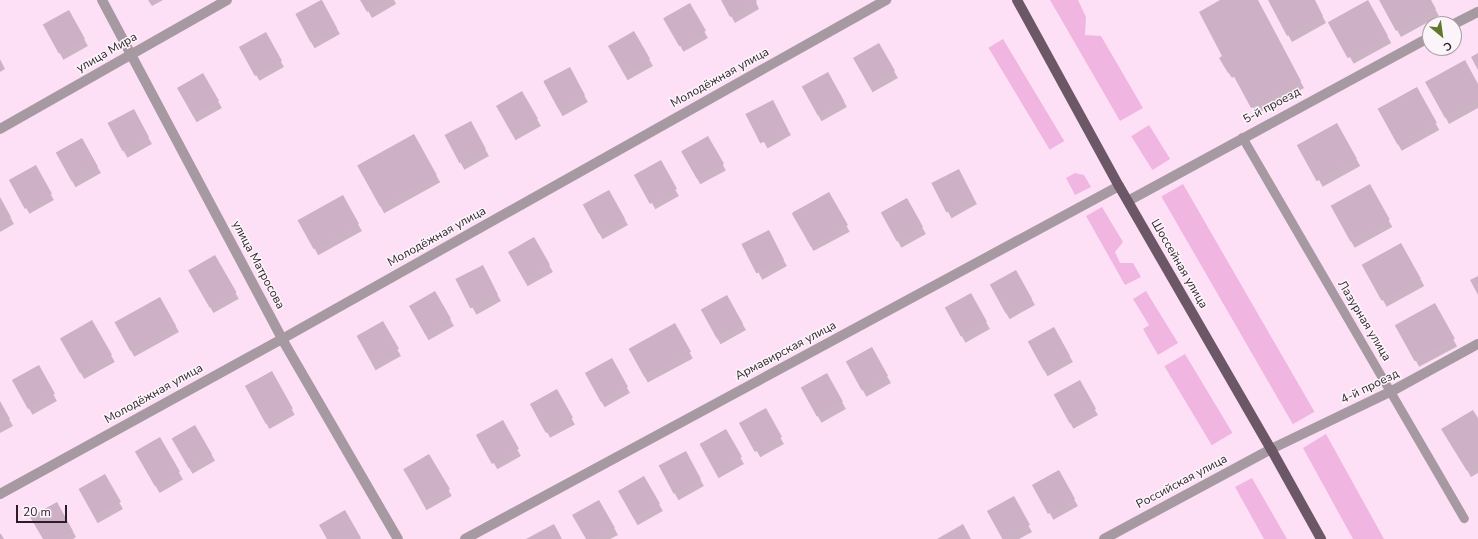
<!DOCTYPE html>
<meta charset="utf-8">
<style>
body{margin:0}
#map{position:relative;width:1478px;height:539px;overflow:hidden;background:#fee0f6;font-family:"Nunito Sans",sans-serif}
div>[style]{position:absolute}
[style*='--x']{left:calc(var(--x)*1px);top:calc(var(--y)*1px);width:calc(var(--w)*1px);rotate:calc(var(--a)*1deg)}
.green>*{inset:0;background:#f0b5e1;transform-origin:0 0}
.shadow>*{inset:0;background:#0003;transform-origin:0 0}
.building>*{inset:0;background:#cdb0c6;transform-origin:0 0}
.lane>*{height:9px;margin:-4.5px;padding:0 4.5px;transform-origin:4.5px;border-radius:4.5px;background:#a699a2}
.street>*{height:10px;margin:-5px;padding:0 5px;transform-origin:5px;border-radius:5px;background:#a699a2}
.primary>*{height:10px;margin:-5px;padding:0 5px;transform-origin:5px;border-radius:5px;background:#6c5767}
span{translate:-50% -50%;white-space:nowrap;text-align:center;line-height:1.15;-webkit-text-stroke:3px #fbf5fa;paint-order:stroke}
.street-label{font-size:12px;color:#2a1f27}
.north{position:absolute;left:1422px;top:16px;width:40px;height:40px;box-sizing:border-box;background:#fbf5fa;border:1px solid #a79fa6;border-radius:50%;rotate:151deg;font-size:11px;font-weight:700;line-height:16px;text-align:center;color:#2a1f27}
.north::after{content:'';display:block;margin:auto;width:14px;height:18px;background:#5f782b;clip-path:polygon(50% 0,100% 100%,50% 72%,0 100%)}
.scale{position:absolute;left:16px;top:505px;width:51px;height:18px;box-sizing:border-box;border:2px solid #2a1f27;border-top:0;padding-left:5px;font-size:12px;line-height:14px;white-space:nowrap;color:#2a1f27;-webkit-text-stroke:3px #fbf5fa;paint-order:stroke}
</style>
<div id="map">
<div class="green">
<i style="clip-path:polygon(1050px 0,1078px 0,1086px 17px,1085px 35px,1101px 36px,1143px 108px,1120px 121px)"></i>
<i style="left:1003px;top:39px;width:119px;height:17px;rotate:59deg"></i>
<i style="left:1149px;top:125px;width:40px;height:21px;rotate:58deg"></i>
<i style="clip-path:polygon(1075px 173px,1084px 175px,1091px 187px,1075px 195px,1066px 178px)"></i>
<i style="left:1183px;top:184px;width:263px;height:25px;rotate:60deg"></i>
<i style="clip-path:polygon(1102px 207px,1123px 242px,1115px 252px,1120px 263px,1133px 263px,1141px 277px,1125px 285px,1086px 216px)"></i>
<i style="clip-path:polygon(1146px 291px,1178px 343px,1158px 355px,1143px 329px,1149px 325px,1133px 299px)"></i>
<i style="left:1185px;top:354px;width:92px;height:24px;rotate:59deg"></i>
<i style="clip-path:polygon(1326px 434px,1384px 539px,1353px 539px,1303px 448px)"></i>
<i style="clip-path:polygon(1252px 478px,1287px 539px,1264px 539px,1235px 487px)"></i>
</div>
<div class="shadow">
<i style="clip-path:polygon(148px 0,163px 0,152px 6px)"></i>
<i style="left:321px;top:0;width:39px;height:29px;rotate:61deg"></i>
<i style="clip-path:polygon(362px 0,394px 0,396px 4px,372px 18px)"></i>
<i style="clip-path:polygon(722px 0,755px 0,759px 9px,735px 23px)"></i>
<i style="clip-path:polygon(1222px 0,1257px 0,1304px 88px,1256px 114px,1235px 76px,1232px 78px,1228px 72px,1224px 56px)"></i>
<i style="clip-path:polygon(1269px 0,1314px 0,1326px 23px,1292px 42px)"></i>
<i style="clip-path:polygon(1380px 0,1430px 0,1439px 16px,1401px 37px)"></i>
<i style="left:1368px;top:1px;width:48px;height:43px;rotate:61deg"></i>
<i style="left:689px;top:4px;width:39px;height:28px;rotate:61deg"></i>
<i style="left:69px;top:12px;width:39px;height:28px;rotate:61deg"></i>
<i style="left:634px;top:32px;width:39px;height:29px;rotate:61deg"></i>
<i style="left:265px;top:33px;width:39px;height:28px;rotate:61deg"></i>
<i style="left:879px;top:44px;width:39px;height:29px;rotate:61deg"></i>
<i style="clip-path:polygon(0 59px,5px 69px,0 72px)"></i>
<i style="left:569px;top:68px;width:39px;height:29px;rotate:61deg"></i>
<i style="left:828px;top:73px;width:39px;height:29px;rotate:61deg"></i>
<i style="left:203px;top:74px;width:39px;height:29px;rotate:61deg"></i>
<i style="clip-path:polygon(1427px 82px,1478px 85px,1478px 108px,1449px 124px)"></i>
<i style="left:1416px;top:88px;width:48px;height:43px;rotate:61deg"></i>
<i style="left:522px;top:92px;width:39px;height:29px;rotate:61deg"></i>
<i style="left:772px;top:102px;width:38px;height:27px;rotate:60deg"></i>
<i style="left:133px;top:110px;width:39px;height:28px;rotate:61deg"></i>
<i style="left:470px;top:122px;width:39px;height:28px;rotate:61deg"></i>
<i style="left:1337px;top:124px;width:48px;height:43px;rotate:61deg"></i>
<i style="left:414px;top:135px;width:54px;height:64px;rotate:61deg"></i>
<i style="left:708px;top:137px;width:38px;height:29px;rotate:62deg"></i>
<i style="left:82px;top:139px;width:39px;height:29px;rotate:61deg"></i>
<i style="left:660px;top:162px;width:39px;height:27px;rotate:61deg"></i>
<i style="left:35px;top:166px;width:39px;height:28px;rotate:61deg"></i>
<i style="left:958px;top:170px;width:39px;height:29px;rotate:61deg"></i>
<i style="left:1369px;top:185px;width:48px;height:43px;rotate:61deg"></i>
<i style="left:609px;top:191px;width:39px;height:29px;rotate:61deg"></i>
<i style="left:829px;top:193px;width:44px;height:41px;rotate:62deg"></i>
<i style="left:343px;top:197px;width:39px;height:50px;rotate:61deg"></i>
<i style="clip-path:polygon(0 198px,14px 224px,0 232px)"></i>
<i style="left:907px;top:200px;width:39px;height:28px;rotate:61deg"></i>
<i style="left:768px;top:232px;width:39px;height:28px;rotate:61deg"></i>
<i style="left:534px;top:238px;width:39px;height:29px;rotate:61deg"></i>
<i style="left:1401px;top:244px;width:48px;height:43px;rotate:61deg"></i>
<i style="left:215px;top:256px;width:49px;height:29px;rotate:61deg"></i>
<i style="left:482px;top:267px;width:39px;height:28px;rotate:61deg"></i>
<i style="left:1016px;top:271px;width:39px;height:29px;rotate:61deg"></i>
<i style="left:435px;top:292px;width:39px;height:29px;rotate:61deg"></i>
<i style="left:971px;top:295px;width:39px;height:28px;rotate:61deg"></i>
<i style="left:727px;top:296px;width:39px;height:29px;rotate:61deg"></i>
<i style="left:160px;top:298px;width:39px;height:51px;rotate:61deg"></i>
<i style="left:1435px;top:305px;width:47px;height:43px;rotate:62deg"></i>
<i style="left:92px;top:321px;width:47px;height:35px;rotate:61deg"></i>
<i style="left:382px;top:322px;width:39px;height:29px;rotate:61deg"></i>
<i style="left:675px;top:325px;width:38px;height:51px;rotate:62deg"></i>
<i style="left:1054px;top:328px;width:39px;height:29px;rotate:61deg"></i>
<i style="left:872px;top:349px;width:39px;height:28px;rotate:61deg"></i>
<i style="left:611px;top:359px;width:39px;height:29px;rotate:61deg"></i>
<i style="left:38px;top:367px;width:39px;height:28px;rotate:61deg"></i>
<i style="left:271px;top:372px;width:49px;height:29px;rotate:61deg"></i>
<i style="left:827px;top:375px;width:39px;height:28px;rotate:61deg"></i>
<i style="left:1079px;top:381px;width:39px;height:28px;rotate:61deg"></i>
<i style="left:557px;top:391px;width:38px;height:28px;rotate:62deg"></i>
<i style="clip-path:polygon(0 403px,13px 426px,0 433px)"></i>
<i style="left:765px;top:410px;width:39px;height:27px;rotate:61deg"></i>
<i style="clip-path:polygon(1478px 420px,1478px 473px,1471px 477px,1443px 429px)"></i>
<i style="left:502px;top:422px;width:39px;height:27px;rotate:61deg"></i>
<i style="left:195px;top:426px;width:40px;height:26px;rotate:60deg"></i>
<i style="left:725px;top:430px;width:39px;height:29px;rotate:61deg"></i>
<i style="left:159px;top:438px;width:48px;height:27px;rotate:60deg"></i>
<i style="left:685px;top:452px;width:39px;height:29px;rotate:61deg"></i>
<i style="left:429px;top:455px;width:47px;height:29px;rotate:61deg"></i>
<i style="left:1059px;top:472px;width:39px;height:28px;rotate:61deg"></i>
<i style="left:104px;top:475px;width:39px;height:29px;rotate:61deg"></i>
<i style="left:644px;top:477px;width:39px;height:29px;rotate:61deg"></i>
<i style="clip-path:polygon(1013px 498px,1032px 532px,1019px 539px,1004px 539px,989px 511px)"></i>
<i style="clip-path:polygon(599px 501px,618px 535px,610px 539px,587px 539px)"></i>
<i style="clip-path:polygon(57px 503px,76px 537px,73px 539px,44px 539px)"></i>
<i style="clip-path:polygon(345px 511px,361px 539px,328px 539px,320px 525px)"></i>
</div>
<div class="building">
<i style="left:322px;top:0;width:32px;height:30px;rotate:62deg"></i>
<i style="clip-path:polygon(360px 0,389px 0,367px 12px)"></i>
<i style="clip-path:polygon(721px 0,756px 0,757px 2px,730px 17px)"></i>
<i style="clip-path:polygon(1220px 0,1258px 0,1301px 81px,1251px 108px,1231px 71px,1228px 73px,1219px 58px,1222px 56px,1199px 12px)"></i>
<i style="clip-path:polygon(1268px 0,1315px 0,1323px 16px,1287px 36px)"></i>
<i style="left:1368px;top:0;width:41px;height:46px;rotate:61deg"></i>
<i style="clip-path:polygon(1379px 0,1431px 0,1436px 9px,1396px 31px)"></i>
<i style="left:690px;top:3px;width:32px;height:31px;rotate:60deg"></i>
<i style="left:69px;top:10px;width:33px;height:30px;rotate:61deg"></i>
<i style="left:634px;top:31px;width:32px;height:30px;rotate:60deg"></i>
<i style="left:266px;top:32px;width:33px;height:31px;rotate:61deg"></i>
<i style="left:879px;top:43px;width:32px;height:30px;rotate:60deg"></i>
<i style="clip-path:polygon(1478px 53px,1478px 70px,1471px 57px)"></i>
<i style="clip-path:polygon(1465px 60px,1478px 84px,1478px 100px,1445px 118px,1425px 82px)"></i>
<i style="left:570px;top:67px;width:32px;height:30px;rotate:62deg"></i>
<i style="left:828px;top:72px;width:33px;height:30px;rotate:61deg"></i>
<i style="left:203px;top:73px;width:32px;height:30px;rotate:60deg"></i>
<i style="left:1417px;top:87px;width:41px;height:45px;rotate:61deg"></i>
<i style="left:522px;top:91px;width:32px;height:30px;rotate:60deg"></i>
<i style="left:773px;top:100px;width:33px;height:31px;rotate:63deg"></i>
<i style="left:134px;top:109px;width:32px;height:30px;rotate:62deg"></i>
<i style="left:471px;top:121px;width:32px;height:30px;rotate:62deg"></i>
<i style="left:1337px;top:123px;width:41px;height:46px;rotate:61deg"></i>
<i style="left:414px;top:134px;width:47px;height:65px;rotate:61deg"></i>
<i style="left:708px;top:136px;width:32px;height:31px;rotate:60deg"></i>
<i style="left:82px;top:138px;width:33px;height:30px;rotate:61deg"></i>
<i style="left:661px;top:160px;width:33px;height:31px;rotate:61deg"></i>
<i style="left:36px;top:165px;width:33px;height:31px;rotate:61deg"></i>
<i style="left:959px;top:169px;width:33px;height:31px;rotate:63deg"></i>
<i style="left:1370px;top:184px;width:41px;height:45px;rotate:61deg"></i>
<i style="left:609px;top:190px;width:33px;height:30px;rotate:61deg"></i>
<i style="left:829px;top:192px;width:38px;height:43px;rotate:60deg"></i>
<i style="left:343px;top:195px;width:33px;height:52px;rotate:61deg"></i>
<i style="clip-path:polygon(0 197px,11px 217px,0 224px)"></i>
<i style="left:907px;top:198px;width:33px;height:30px;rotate:61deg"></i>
<i style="left:769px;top:230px;width:33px;height:31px;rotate:63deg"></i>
<i style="left:534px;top:237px;width:32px;height:30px;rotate:60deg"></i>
<i style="left:1401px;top:243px;width:41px;height:45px;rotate:61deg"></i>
<i style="left:215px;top:255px;width:43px;height:31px;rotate:60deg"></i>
<i style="left:483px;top:265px;width:33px;height:31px;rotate:63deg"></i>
<i style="left:1016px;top:270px;width:33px;height:30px;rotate:61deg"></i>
<i style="clip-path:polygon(1478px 276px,1478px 295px,1470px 280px)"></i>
<i style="left:435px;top:291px;width:32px;height:30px;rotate:60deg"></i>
<i style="left:971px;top:293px;width:33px;height:30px;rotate:61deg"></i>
<i style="left:727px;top:295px;width:33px;height:30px;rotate:61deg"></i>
<i style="left:160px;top:297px;width:33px;height:52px;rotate:61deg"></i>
<i style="left:1435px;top:303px;width:41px;height:46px;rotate:61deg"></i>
<i style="left:92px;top:320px;width:40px;height:37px;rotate:60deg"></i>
<i style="left:383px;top:321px;width:32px;height:30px;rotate:60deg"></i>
<i style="left:675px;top:323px;width:33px;height:53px;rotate:61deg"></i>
<i style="left:1054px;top:327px;width:33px;height:30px;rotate:61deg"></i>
<i style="left:872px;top:347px;width:33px;height:30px;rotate:61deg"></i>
<i style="left:612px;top:358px;width:33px;height:31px;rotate:61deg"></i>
<i style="left:39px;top:365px;width:33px;height:31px;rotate:61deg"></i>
<i style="left:272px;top:371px;width:43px;height:31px;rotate:61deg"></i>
<i style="left:827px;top:373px;width:33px;height:30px;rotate:61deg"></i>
<i style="left:1080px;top:380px;width:33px;height:30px;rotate:61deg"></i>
<i style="left:557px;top:389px;width:33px;height:31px;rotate:61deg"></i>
<i style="clip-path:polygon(0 401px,10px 419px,0 424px)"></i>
<i style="left:766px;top:408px;width:33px;height:31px;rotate:61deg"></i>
<i style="clip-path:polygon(1473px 410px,1478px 418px,1478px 464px,1467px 471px,1441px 429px)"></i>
<i style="left:503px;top:420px;width:33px;height:31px;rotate:61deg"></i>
<i style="left:195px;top:425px;width:34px;height:27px;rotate:60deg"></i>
<i style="left:726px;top:429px;width:32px;height:30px;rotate:60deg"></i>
<i style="left:160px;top:437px;width:40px;height:29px;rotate:60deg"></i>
<i style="left:686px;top:451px;width:32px;height:31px;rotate:62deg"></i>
<i style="left:429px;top:454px;width:41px;height:30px;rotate:59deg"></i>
<i style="left:1059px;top:470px;width:33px;height:31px;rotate:61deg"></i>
<i style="left:105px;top:474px;width:32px;height:30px;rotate:60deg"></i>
<i style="left:644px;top:476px;width:32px;height:30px;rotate:60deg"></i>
<i style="left:1014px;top:496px;width:33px;height:31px;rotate:61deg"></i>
<i style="clip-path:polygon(599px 500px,615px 528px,596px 539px,586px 539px,572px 515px)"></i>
<i style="clip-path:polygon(57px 502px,73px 531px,58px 539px,43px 539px,30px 517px)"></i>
<i style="clip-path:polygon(345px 510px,361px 538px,327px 539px,319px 525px)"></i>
<i style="clip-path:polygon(554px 524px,562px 539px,526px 539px)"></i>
<i style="clip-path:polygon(963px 524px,971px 539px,937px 539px)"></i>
<i style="clip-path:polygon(0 534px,1px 534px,4px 539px,0 539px)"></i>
</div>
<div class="lane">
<i style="--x:1242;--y:137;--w:441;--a:59.8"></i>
</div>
<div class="street">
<i style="--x:102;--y:0;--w:384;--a:62"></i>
<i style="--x:282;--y:339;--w:231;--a:59.9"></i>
<i style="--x:1454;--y:24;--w:27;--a:-27"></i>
<i style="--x:0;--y:129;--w:261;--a:-29.6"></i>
<i style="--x:1128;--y:201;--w:344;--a:-28.5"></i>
<i style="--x:0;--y:494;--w:322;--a:-28.8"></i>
<i style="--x:282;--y:339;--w:693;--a:-29.3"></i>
<i style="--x:465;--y:539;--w:743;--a:-28.36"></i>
<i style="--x:1104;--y:539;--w:190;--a:-28.3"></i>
<i style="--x:1271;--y:449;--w:134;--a:-25.6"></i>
<i style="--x:1392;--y:391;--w:98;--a:-28.7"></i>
</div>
<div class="primary">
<i style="--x:1017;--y:0;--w:212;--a:61.3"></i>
<i style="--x:1119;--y:186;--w:304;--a:60"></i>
<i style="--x:1271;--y:449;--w:103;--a:60.9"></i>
</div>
<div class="street-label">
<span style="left:107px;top:53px;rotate:-30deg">улица Мира</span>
<span style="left:720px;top:78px;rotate:-29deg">Молодёжная улица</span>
<span style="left:1272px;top:106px;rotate:-28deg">5-й проезд</span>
<span style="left:437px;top:237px;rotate:-29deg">Молодёжная улица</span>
<span style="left:1179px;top:264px;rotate:60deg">Шоссейная улица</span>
<span style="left:258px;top:265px;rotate:62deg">улица Матросова</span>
<span style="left:1364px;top:321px;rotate:59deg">Лазурная улица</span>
<span style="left:786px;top:351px;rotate:-28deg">Армавирская улица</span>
<span style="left:1370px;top:387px;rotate:-26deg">4-й проезд</span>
<span style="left:154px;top:394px;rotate:-29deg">Молодёжная улица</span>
<span style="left:1182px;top:482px;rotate:-28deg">Российская улица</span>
</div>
<div class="north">С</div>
<div class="scale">20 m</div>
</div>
